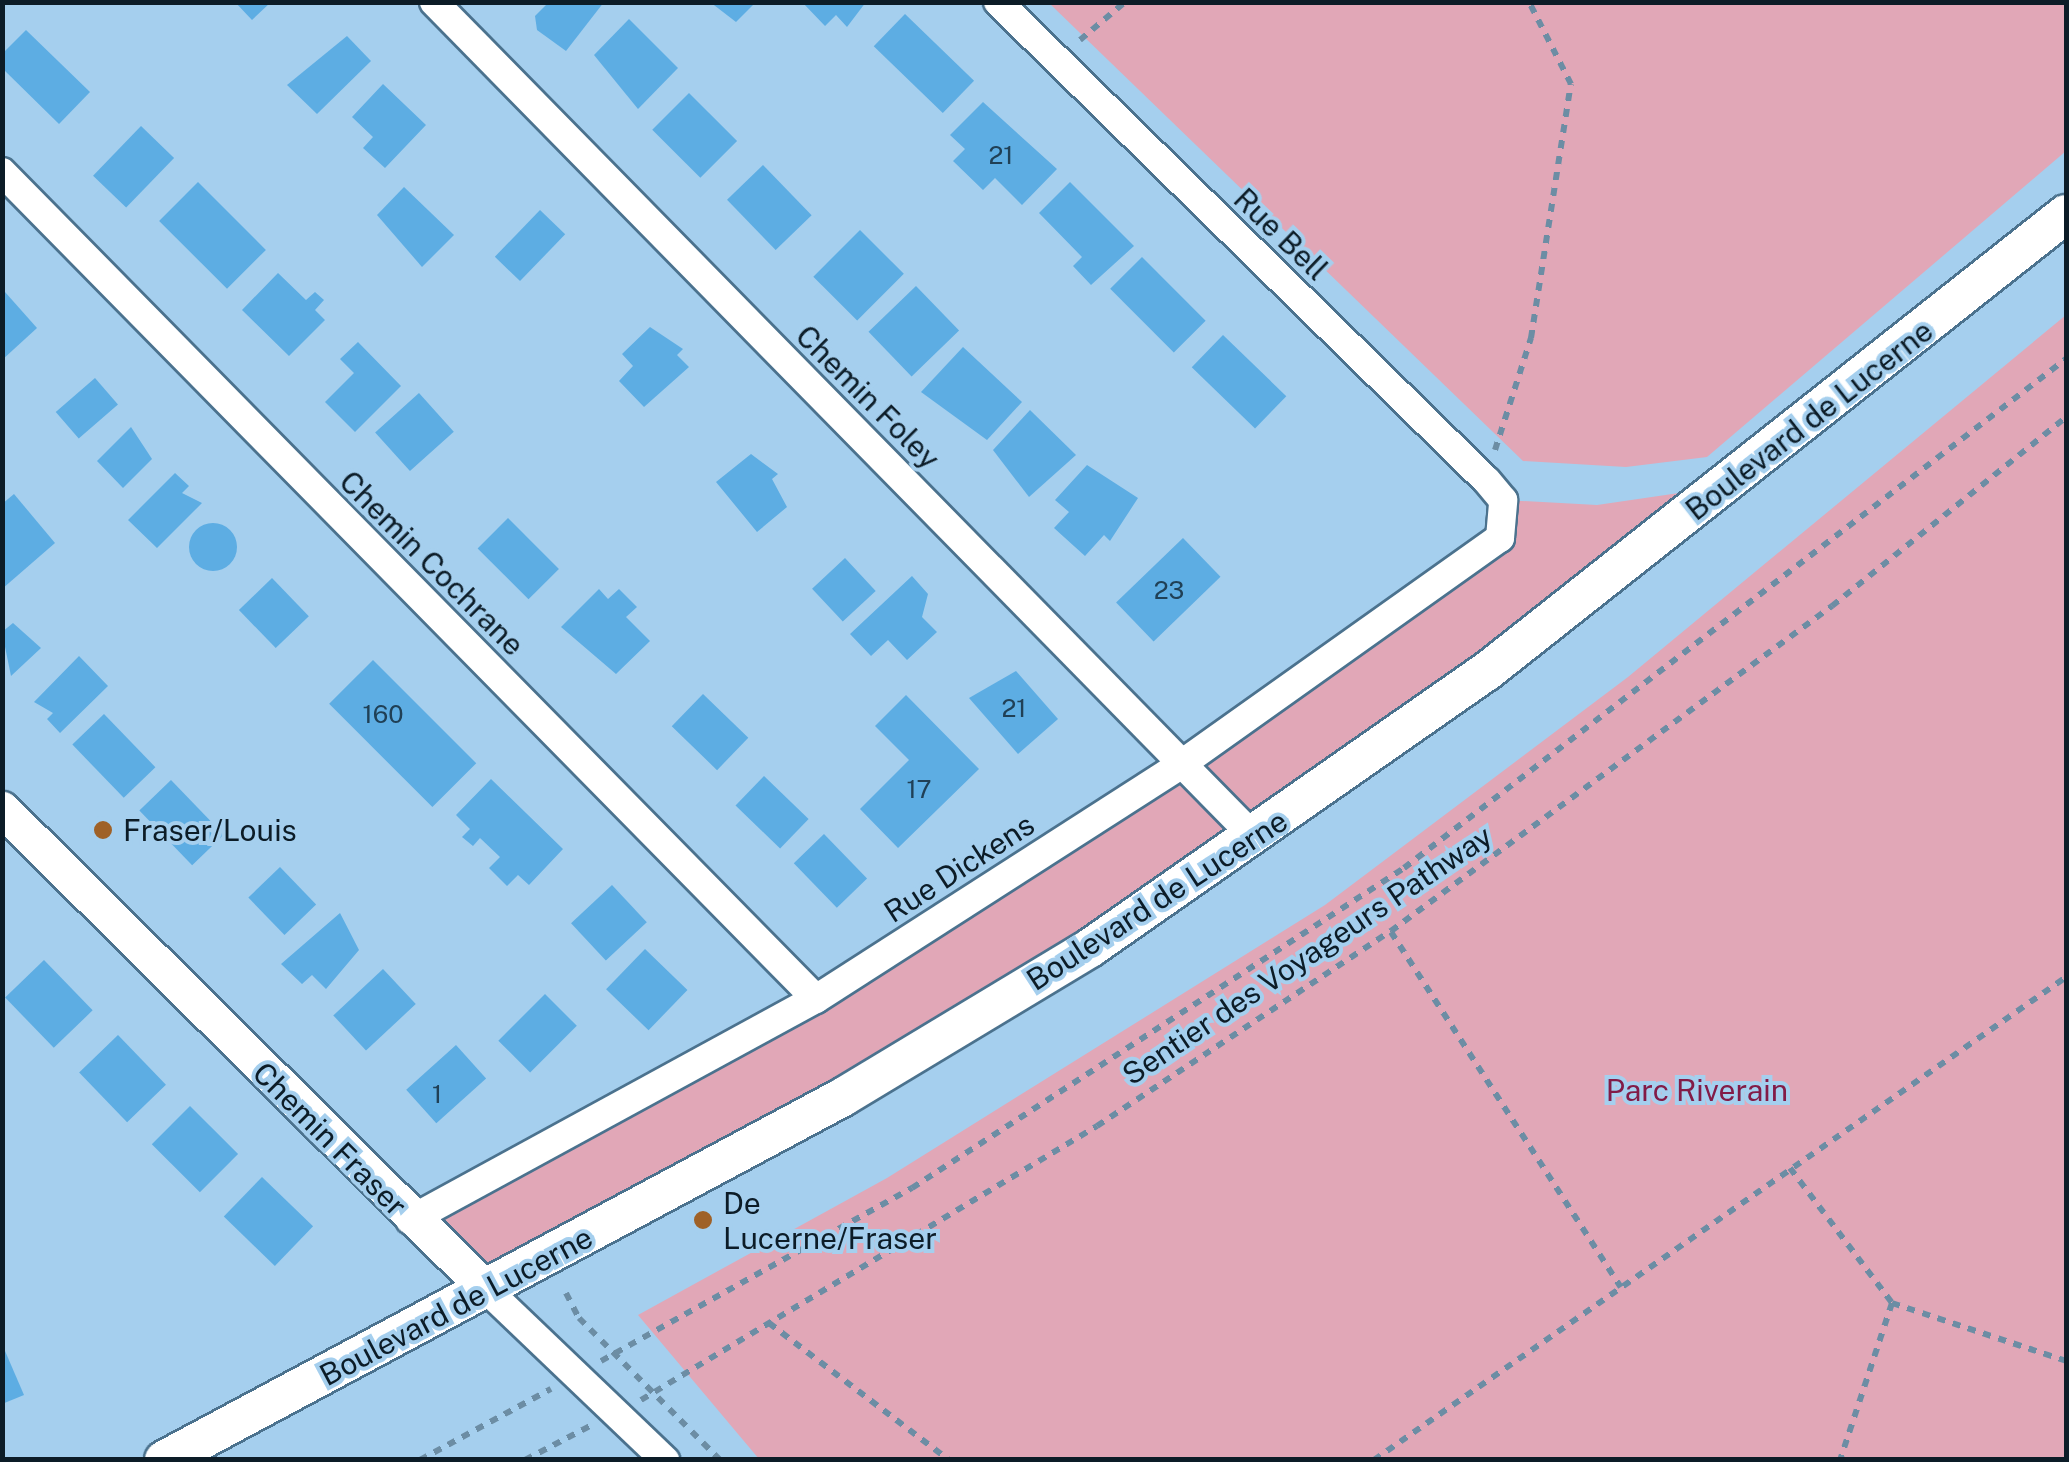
<!DOCTYPE html>
<style>
body{margin:0}
#map{position:relative;width:2069px;height:1462px;overflow:hidden;background:#a5cfee;font-family:"Public Sans",sans-serif}
div>[style]{position:absolute}
[style*='--x']{left:calc(var(--x)*1px);top:calc(var(--y)*1px);width:calc(var(--w)*1px);rotate:calc(var(--a)*1deg)}
.green>*{inset:0;background:#e1a7b7}
.building>*{inset:0;background:#5dade3;transform-origin:0 0}
.round{border-radius:50%}
.path>*{height:6px;margin-top:-3px;transform-origin:0;background:repeating-linear-gradient(90deg,#6c8da4 0 8px,transparent 0 16px)}
.roads{filter:drop-shadow(2px 0 #4b728e) drop-shadow(-2px 0 #4b728e) drop-shadow(0 2px #4b728e) drop-shadow(0 -2px #4b728e)}
.minor>*{height:28px;margin:-14px;padding:0 14px;transform-origin:14px;border-radius:14px;background:#fff}
.tertiary>*{height:35px;margin:-17.5px;padding:0 17.5px;transform-origin:17.5px;border-radius:17.5px;background:#fff}
.secondary>*{height:38px;margin:-19px;padding:0 19px;transform-origin:19px;border-radius:19px;background:#fff}
.dots>*{width:28px;height:28px;translate:-50% -50%;box-sizing:border-box;border:5px solid #a5cfee;border-radius:50%}
span{translate:-50% -50%;white-space:nowrap;text-align:center;line-height:1.15;-webkit-text-stroke:8px #a5cfee;paint-order:stroke}
.number-label{font-size:25px;color:#204056}
.number-label span{-webkit-text-stroke-width:0}
.street-label{font-size:30px;color:#0c1c27}
.poi-label{font-size:30px;color:#0c1c27}
.left{translate:0 -50%;text-align:left}
.park-label{font-size:30px;color:#821b47}
.frame{position:absolute;inset:0;border:5px solid #0c1c27;pointer-events:none}
</style>
<div id="map">
<div class="green">
<i style="clip-path:polygon(1049px 3px,2066px 3px,2066px 151px,1707px 457px,1626px 467px,1523px 461px)"></i>
<i style="clip-path:polygon(2066px 315px,2066px 1459px,759px 1459px,638px 1315px,887px 1178px,1325px 905px,1628px 677px)"></i>
<i style="clip-path:polygon(1727px 486px,1255px 838px,486px 1289px,410px 1220px,696px 1065px,1487px 550px,1503px 500px,1597px 505px)"></i>
</div>
<div class="building">
<i style="clip-path:polygon(235px 2px,271px 2px,252px 20px)"></i>
<i style="clip-path:polygon(549px 2px,604px 2px,566px 51px,537px 30px,535px 16px)"></i>
<i style="clip-path:polygon(710px 2px,756px 2px,736px 22px)"></i>
<i style="clip-path:polygon(802px 2px,866px 2px,847px 27px,836px 15px,825px 26px)"></i>
<i style="left:905px;top:14px;width:96px;height:45px;rotate:44deg"></i>
<i style="clip-path:polygon(629px 19px,678px 68px,638px 109px,594px 55px)"></i>
<i style="clip-path:polygon(26px 30px,90px 92px,59px 124px,2px 68px,2px 54px)"></i>
<i style="clip-path:polygon(347px 36px,371px 61px,317px 114px,287px 85px)"></i>
<i style="clip-path:polygon(383px 84px,426px 125px,385px 168px,363px 148px,373px 137px,352px 117px)"></i>
<i style="left:689px;top:93px;width:68px;height:52px;rotate:45deg"></i>
<i style="clip-path:polygon(983px 102px,1057px 169px,1022px 205px,995px 178px,983px 190px,953px 161px,965px 149px,950px 135px)"></i>
<i style="left:141px;top:126px;width:46px;height:69px;rotate:44deg"></i>
<i style="left:763px;top:165px;width:70px;height:50px;rotate:46deg"></i>
<i style="left:198px;top:182px;width:96px;height:55px;rotate:45deg"></i>
<i style="clip-path:polygon(1070px 182px,1134px 246px,1091px 285px,1073px 266px,1082px 257px,1039px 213px)"></i>
<i style="clip-path:polygon(404px 187px,454px 235px,422px 267px,377px 215px)"></i>
<i style="left:540px;top:210px;width:35px;height:65px;rotate:44deg"></i>
<i style="left:860px;top:230px;width:62px;height:66px;rotate:45deg"></i>
<i style="left:1142px;top:257px;width:90px;height:45px;rotate:45deg"></i>
<i style="clip-path:polygon(278px 273px,306px 300px,315px 292px,324px 300px,315px 310px,325px 320px,289px 356px,242px 310px)"></i>
<i style="left:916px;top:286px;width:62px;height:66px;rotate:46deg"></i>
<i style="clip-path:polygon(5px 292px,37px 328px,2px 360px,2px 295px)"></i>
<i style="clip-path:polygon(650px 327px,683px 349px,677px 355px,689px 367px,644px 407px,619px 381px,633px 366px,622px 354px)"></i>
<i style="left:1223px;top:335px;width:88px;height:45px;rotate:44deg"></i>
<i style="clip-path:polygon(358px 342px,401px 386px,355px 432px,325px 402px,354px 373px,340px 359px)"></i>
<i style="clip-path:polygon(963px 347px,1022px 402px,987px 440px,921px 392px)"></i>
<i style="left:95px;top:378px;width:35px;height:52px;rotate:49deg"></i>
<i style="left:419px;top:393px;width:52px;height:59px;rotate:48deg"></i>
<i style="clip-path:polygon(1030px 410px,1076px 455px,1029px 497px,993px 450px)"></i>
<i style="clip-path:polygon(131px 427px,152px 459px,123px 488px,97px 461px)"></i>
<i style="clip-path:polygon(751px 454px,778px 474px,772px 479px,787px 507px,757px 532px,716px 482px)"></i>
<i style="clip-path:polygon(1087px 465px,1138px 498px,1110px 541px,1104px 535px,1085px 556px,1054px 528px,1069px 512px,1055px 500px)"></i>
<i style="clip-path:polygon(175px 473px,189px 486px,182px 493px,202px 503px,157px 548px,128px 520px)"></i>
<i style="clip-path:polygon(14px 494px,55px 543px,2px 589px,2px 504px)"></i>
<i style="left:508px;top:518px;width:72px;height:43px;rotate:45deg"></i>
<i class="round" style="left:189px;top:523px;width:48px;height:48px"></i>
<i style="left:1183px;top:538px;width:54px;height:93px;rotate:46deg"></i>
<i style="left:845px;top:558px;width:45px;height:45px;rotate:47deg"></i>
<i style="clip-path:polygon(912px 576px,928px 594px,922px 617px,937px 632px,907px 660px,888px 640px,871px 656px,850px 634px)"></i>
<i style="left:272px;top:578px;width:53px;height:46px;rotate:46deg"></i>
<i style="clip-path:polygon(599px 589px,608px 599px,619px 589px,637px 607px,626px 617px,650px 641px,616px 674px,561px 627px)"></i>
<i style="clip-path:polygon(13px 623px,41px 648px,11px 676px,2px 632px)"></i>
<i style="clip-path:polygon(79px 656px,108px 686px,60px 733px,47px 719px,53px 713px,34px 702px)"></i>
<i style="left:373px;top:660px;width:146px;height:62px;rotate:45deg"></i>
<i style="clip-path:polygon(1016px 671px,1058px 719px,1018px 754px,969px 698px)"></i>
<i style="left:703px;top:694px;width:63px;height:45px;rotate:44deg"></i>
<i style="clip-path:polygon(906px 695px,979px 769px,898px 848px,860px 809px,909px 760px,875px 726px)"></i>
<i style="left:104px;top:714px;width:74px;height:44px;rotate:46deg"></i>
<i style="left:764px;top:776px;width:62px;height:41px;rotate:44deg"></i>
<i style="clip-path:polygon(491px 779px,563px 849px,529px 885px,518px 875px,507px 886px,489px 868px,500px 857px,480px 838px,473px 846px,462px 837px,470px 829px,456px 815px)"></i>
<i style="left:171px;top:780px;width:76px;height:44px;rotate:46deg"></i>
<i style="left:824px;top:834px;width:62px;height:42px;rotate:46deg"></i>
<i style="left:280px;top:867px;width:52px;height:44px;rotate:46deg"></i>
<i style="left:612px;top:885px;width:51px;height:56px;rotate:47deg"></i>
<i style="clip-path:polygon(340px 913px,359px 950px,326px 989px,312px 975px,302px 984px,281px 964px)"></i>
<i style="left:645px;top:949px;width:59px;height:56px;rotate:44deg"></i>
<i style="left:44px;top:960px;width:70px;height:54px;rotate:46deg"></i>
<i style="left:383px;top:969px;width:48px;height:68px;rotate:47deg"></i>
<i style="left:545px;top:994px;width:45px;height:66px;rotate:45deg"></i>
<i style="left:118px;top:1035px;width:69px;height:54px;rotate:46deg"></i>
<i style="left:456px;top:1045px;width:45px;height:67px;rotate:48deg"></i>
<i style="left:190px;top:1106px;width:68px;height:54px;rotate:45deg"></i>
<i style="left:262px;top:1177px;width:71px;height:55px;rotate:44deg"></i>
<i style="clip-path:polygon(2px 1344px,24px 1395px,2px 1404px)"></i>
</div>
<div class="path">
<i style="--x:1080;--y:40;--w:59;--a:-40.2"></i>
<i style="--x:1495;--y:450;--w:118;--a:-72.2"></i>
<i style="--x:1531;--y:338;--w:257;--a:-81.1"></i>
<i style="--x:1571;--y:84;--w:92;--a:-117.1"></i>
<i style="--x:1391;--y:932;--w:423;--a:57.1"></i>
<i style="--x:1790;--y:1168;--w:169;--a:52.9"></i>
<i style="--x:1892;--y:1303;--w:165;--a:108.3"></i>
<i style="--x:566;--y:1293;--w:28;--a:63"></i>
<i style="--x:579;--y:1318;--w:200;--a:45.2"></i>
<i style="--x:1892;--y:1303;--w:183;--a:18.4"></i>
<i style="--x:769;--y:1323;--w:226;--a:37.3"></i>
<i style="--x:601;--y:1361;--w:356;--a:-29.1"></i>
<i style="--x:912;--y:1188;--w:587;--a:-33.04"></i>
<i style="--x:1404;--y:868;--w:835;--a:-37.56"></i>
<i style="--x:641;--y:1400;--w:532;--a:-31"></i>
<i style="--x:1097;--y:1126;--w:353;--a:-33.6"></i>
<i style="--x:1391;--y:931;--w:548;--a:-36.39"></i>
<i style="--x:1832;--y:606;--w:301;--a:-38.9"></i>
<i style="--x:420;--y:1460;--w:149;--a:-28.5"></i>
<i style="--x:525;--y:1460;--w:73;--a:-27.6"></i>
<i style="--x:1374;--y:1460;--w:844;--a:-34.91"></i>
</div>
<div class="roads">
<div class="minor">
<i style="--x:434;--y:2;--w:1172;--a:45.52"></i>
<i style="--x:2;--y:172;--w:1160;--a:45.45"></i>
<i style="--x:410;--y:1220;--w:462;--a:-28.6"></i>
<i style="--x:816;--y:999;--w:436;--a:-32.7"></i>
<i style="--x:1183;--y:763;--w:389;--a:-35.4"></i>
<i style="--x:1500;--y:538;--w:38;--a:-85"></i>
<i style="--x:1503;--y:500;--w:26;--a:-130"></i>
<i style="--x:1486;--y:480;--w:683;--a:-135.59"></i>
<i style="--x:486;--y:1289;--w:248;--a:43.7"></i>
</div>
<div class="tertiary">
<i style="--x:2;--y:809;--w:682;--a:44.76"></i>
</div>
<div class="secondary">
<i style="--x:164;--y:1460;--w:770;--a:-28.13"></i>
<i style="--x:843;--y:1097;--w:288;--a:-31.1"></i>
<i style="--x:1090;--y:948;--w:483;--a:-34.9"></i>
<i style="--x:1486;--y:672;--w:739;--a:-38.3"></i>
</div>
</div>
<div class="dots">
<i style="left:103px;top:830px;background:#9f6127"></i>
<i style="left:703px;top:1220px;background:#9f6127"></i>
</div>
<div class="number-label">
<span style="left:1001px;top:155px">21</span>
<span style="left:1169px;top:590px">23</span>
<span style="left:1014px;top:708px">21</span>
<span style="left:383px;top:714px">160</span>
<span style="left:919px;top:789px">17</span>
<span style="left:437px;top:1094px">1</span>
</div>
<div class="street-label">
<span style="left:1281px;top:234px;rotate:44deg">Rue Bell</span>
<span style="left:868px;top:397px;rotate:45deg">Chemin Foley</span>
<span style="left:1809px;top:420px;rotate:-38deg">Boulevard de Lucerne</span>
<span style="left:432px;top:563px;rotate:45deg">Chemin Cochrane</span>
<span style="left:959px;top:868px;rotate:-33deg">Rue Dickens</span>
<span style="left:1157px;top:900px;rotate:-33deg">Boulevard de Lucerne</span>
<span style="left:1307px;top:955px;rotate:-34deg">Sentier des Voyageurs Pathway</span>
<span style="left:330px;top:1139px;rotate:45deg">Chemin Fraser</span>
<span style="left:456px;top:1306px;rotate:-28deg">Boulevard de Lucerne</span>
</div>
<div class="poi-label">
<span class="left" style="left:123px;top:830px">Fraser/Louis</span>
<span class="left" style="left:723px;top:1220px">De<br>Lucerne/Fraser</span>
</div>
<div class="park-label">
<span style="left:1697px;top:1090px">Parc Riverain</span>
</div>
<div class="frame"></div>
</div>
